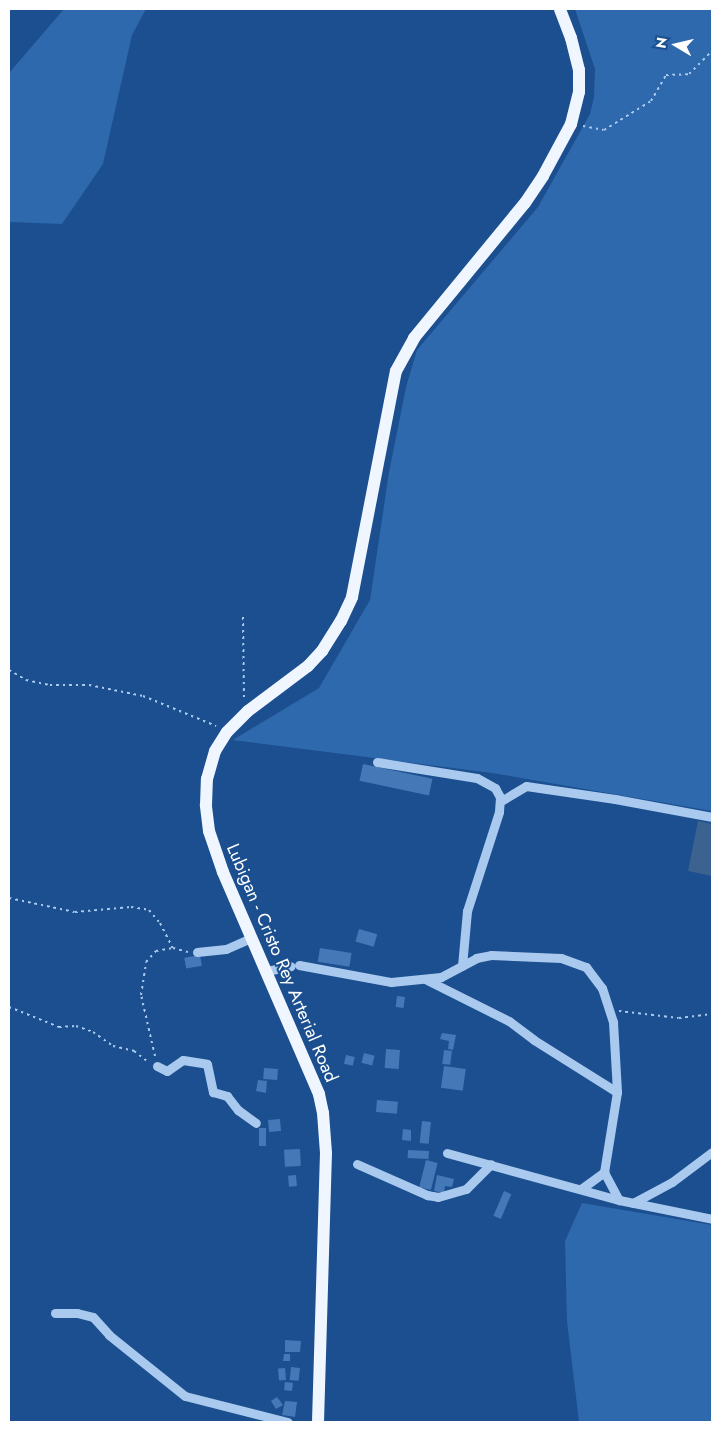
<!DOCTYPE html>
<style>
body{margin:0}
#map{position:relative;width:721px;height:1431px;overflow:hidden;background:#1b4f8f;font-family:Jost,sans-serif}
div>[style]{position:absolute}
[style*='--x']{left:calc(var(--x)*1px);top:calc(var(--y)*1px);width:calc(var(--w)*1px);rotate:calc(var(--a)*1deg)}
.green>*{inset:0;background:#2e69ad}
.water>*{inset:0;background:#3c6290}
.building>*{inset:0;background:#4478b7;transform-origin:0 0}
.path>*{height:2px;margin-top:-1px;transform-origin:0;background:repeating-linear-gradient(90deg,#a9c9ee 0 2.5px,transparent 0 6.5px)}
.minor>*{height:9px;margin:-4.5px;padding:0 4.5px;transform-origin:4.5px;border-radius:4.5px;background:#a9c9ee}
.major>*{height:12px;margin:-6px;padding:0 6px;transform-origin:6px;border-radius:6px;background:#f0f6ff}
span{translate:-50% -50%;white-space:nowrap;text-align:center;line-height:1.15;-webkit-text-stroke:4px #1b4f8f;paint-order:stroke}
.street-label{font-size:18px;color:#fff}
.frame{position:absolute;inset:0;border:10px solid #fff;pointer-events:none}
.north{position:absolute;left:651px;top:20px;width:50px;height:50px;-webkit-text-stroke:4px #1b4f8f;paint-order:stroke;rotate:279deg;font-size:14px;font-weight:700;line-height:20px;text-align:center;color:#fff}
.north::after{content:'';display:block;margin:auto;width:18px;height:22px;background:#fff;clip-path:polygon(50% 0,100% 100%,50% 72%,0 100%)}
</style>
<div id="map">
<div class="green">
<i style="clip-path:polygon(64px 9px,146px 9px,132px 35px,103px 164px,62px 224px,9px 222px,9px 73px)"></i>
<i style="clip-path:polygon(575px 9px,712px 9px,712px 811px,492px 773px,233px 740px,319px 688px,370px 600px,389px 472px,406px 387px,417px 350px,538px 207px,590px 114px,594px 97px,595px 69px)"></i>
<i style="clip-path:polygon(582px 1203px,712px 1225px,712px 1422px,579px 1422px,567px 1321px,565px 1241px)"></i>
</div>
<div class="water">
<i style="clip-path:polygon(698px 821px,712px 824px,712px 876px,688px 871px)"></i>
</div>
<div class="building">
<i style="left:363px;top:764px;width:71px;height:17px;rotate:12deg"></i>
<i style="left:359px;top:929px;width:19px;height:13px;rotate:16deg"></i>
<i style="left:320px;top:948px;width:32px;height:14px;rotate:9deg"></i>
<i style="left:200px;top:955px;width:11px;height:16px;rotate:80deg"></i>
<i style="left:397px;top:996px;width:8px;height:11px;rotate:7deg"></i>
<i style="clip-path:polygon(442px 1033px,456px 1035px,453px 1050px,448px 1049px,449px 1041px,440px 1039px)"></i>
<i style="left:386px;top:1049px;width:14px;height:19px;rotate:4deg"></i>
<i style="left:444px;top:1050px;width:8px;height:14px;rotate:7deg"></i>
<i style="left:364px;top:1053px;width:11px;height:10px;rotate:15deg"></i>
<i style="left:346px;top:1055px;width:9px;height:9px;rotate:13deg"></i>
<i style="left:444px;top:1066px;width:22px;height:22px;rotate:8deg"></i>
<i style="left:264px;top:1068px;width:14px;height:11px;rotate:4deg"></i>
<i style="clip-path:polygon(258px 1080px,267px 1081px,266px 1093px,256px 1091px)"></i>
<i style="left:377px;top:1100px;width:21px;height:12px;rotate:5deg"></i>
<i style="left:280px;top:1119px;width:12px;height:12px;rotate:85deg"></i>
<i style="left:422px;top:1121px;width:9px;height:22px;rotate:6deg"></i>
<i style="left:259px;top:1128px;width:7px;height:18px"></i>
<i style="clip-path:polygon(403px 1129px,411px 1130px,411px 1141px,402px 1140px)"></i>
<i style="left:300px;top:1149px;width:17px;height:16px;rotate:87deg"></i>
<i style="left:408px;top:1150px;width:21px;height:8px;rotate:3deg"></i>
<i style="left:426px;top:1160px;width:12px;height:28px;rotate:14deg"></i>
<i style="left:296px;top:1175px;width:11px;height:8px;rotate:85deg"></i>
<i style="clip-path:polygon(437px 1175px,454px 1179px,452px 1187px,445px 1186px,444px 1193px,434px 1191px)"></i>
<i style="left:504px;top:1191px;width:8px;height:27px;rotate:23deg"></i>
<i style="clip-path:polygon(285px 1340px,301px 1341px,300px 1352px,285px 1352px)"></i>
<i style="clip-path:polygon(284px 1354px,290px 1354px,290px 1361px,283px 1361px)"></i>
<i style="left:291px;top:1367px;width:9px;height:13px;rotate:6deg"></i>
<i style="left:285px;top:1368px;width:12px;height:7px;rotate:85deg"></i>
<i style="left:285px;top:1382px;width:8px;height:8px;rotate:7deg"></i>
<i style="clip-path:polygon(277px 1397px,283px 1405px,276px 1409px,271px 1401px)"></i>
<i style="clip-path:polygon(285px 1401px,297px 1402px,295px 1417px,282px 1415px)"></i>
</div>
<div class="path">
<i style="--x:583;--y:126;--w:21;--a:11"></i>
<i style="--x:604;--y:130;--w:55;--a:-31.7"></i>
<i style="--x:651;--y:101;--w:30;--a:-60"></i>
<i style="--x:666;--y:75;--w:23;--a:-2"></i>
<i style="--x:689;--y:74;--w:33;--a:-45"></i>
<i style="--x:243;--y:617;--w:83;--a:89.3"></i>
<i style="--x:9;--y:670;--w:20;--a:30"></i>
<i style="--x:26;--y:680;--w:25;--a:12"></i>
<i style="--x:50;--y:685;--w:39;--a:0"></i>
<i style="--x:89;--y:685;--w:55;--a:11.5"></i>
<i style="--x:143;--y:696;--w:79;--a:22.3"></i>
<i style="--x:9;--y:898;--w:67;--a:12"></i>
<i style="--x:75;--y:912;--w:56;--a:-5.1"></i>
<i style="--x:131;--y:907;--w:18;--a:9"></i>
<i style="--x:149;--y:910;--w:17;--a:50"></i>
<i style="--x:160;--y:923;--w:28;--a:63"></i>
<i style="--x:9;--y:1007;--w:54;--a:21.8"></i>
<i style="--x:59;--y:1027;--w:17;--a:-3"></i>
<i style="--x:76;--y:1026;--w:18;--a:19"></i>
<i style="--x:93;--y:1032;--w:24;--a:35"></i>
<i style="--x:113;--y:1046;--w:22;--a:13"></i>
<i style="--x:134;--y:1051;--w:18;--a:38"></i>
<i style="--x:619;--y:1011;--w:60;--a:6.7"></i>
<i style="--x:679;--y:1018;--w:33;--a:-7"></i>
<i style="--x:155;--y:1056;--w:63;--a:-102.9"></i>
<i style="--x:141;--y:995;--w:33;--a:-81"></i>
<i style="--x:146;--y:962;--w:15;--a:-48"></i>
<i style="--x:156;--y:951;--w:17;--a:-10"></i>
<i style="--x:173;--y:948;--w:16;--a:15"></i>
</div>
<div class="minor">
<i style="--x:377;--y:762;--w:101;--a:9.1"></i>
<i style="--x:477;--y:778;--w:21;--a:29"></i>
<i style="--x:495;--y:788;--w:10;--a:61"></i>
<i style="--x:500;--y:797;--w:15;--a:94"></i>
<i style="--x:499;--y:812;--w:104;--a:107.9"></i>
<i style="--x:467;--y:911;--w:55;--a:95.2"></i>
<i style="--x:501;--y:801;--w:29;--a:-31"></i>
<i style="--x:526;--y:786;--w:90;--a:8.3"></i>
<i style="--x:615;--y:799;--w:99;--a:10.5"></i>
<i style="--x:197;--y:952;--w:29;--a:-6"></i>
<i style="--x:226;--y:949;--w:27;--a:-24"></i>
<i style="--x:299;--y:965;--w:94;--a:10.5"></i>
<i style="--x:391;--y:982;--w:50;--a:-5.7"></i>
<i style="--x:441;--y:977;--w:40;--a:-28"></i>
<i style="--x:476;--y:958;--w:15;--a:-11"></i>
<i style="--x:491;--y:955;--w:70;--a:2.5"></i>
<i style="--x:561;--y:958;--w:27;--a:20"></i>
<i style="--x:586;--y:967;--w:26;--a:53"></i>
<i style="--x:602;--y:988;--w:36;--a:72"></i>
<i style="--x:613;--y:1022;--w:70;--a:86.7"></i>
<i style="--x:617;--y:1092;--w:81;--a:99.2"></i>
<i style="--x:604;--y:1172;--w:32;--a:62"></i>
<i style="--x:266;--y:971;--w:25;--a:-11"></i>
<i style="--x:427;--y:980;--w:92;--a:26.6"></i>
<i style="--x:509;--y:1021;--w:31;--a:37"></i>
<i style="--x:534;--y:1040;--w:98;--a:32.1"></i>
<i style="--x:157;--y:1066;--w:11;--a:27"></i>
<i style="--x:167;--y:1071;--w:19;--a:-35"></i>
<i style="--x:183;--y:1060;--w:24;--a:9"></i>
<i style="--x:207;--y:1064;--w:29;--a:78"></i>
<i style="--x:213;--y:1092;--w:15;--a:16"></i>
<i style="--x:227;--y:1096;--w:18;--a:52"></i>
<i style="--x:238;--y:1110;--w:22;--a:36"></i>
<i style="--x:447;--y:1153;--w:178;--a:15.3"></i>
<i style="--x:619;--y:1200;--w:95;--a:11.5"></i>
<i style="--x:357;--y:1164;--w:77;--a:23.9"></i>
<i style="--x:427;--y:1195;--w:11;--a:10"></i>
<i style="--x:438;--y:1197;--w:29;--a:-16"></i>
<i style="--x:466;--y:1189;--w:35;--a:-45"></i>
<i style="--x:581;--y:1189;--w:29;--a:-36"></i>
<i style="--x:633;--y:1203;--w:44;--a:-28.3"></i>
<i style="--x:672;--y:1182;--w:50;--a:-36.9"></i>
<i style="--x:55;--y:1313;--w:22;--a:0"></i>
<i style="--x:77;--y:1313;--w:16;--a:14"></i>
<i style="--x:93;--y:1317;--w:24;--a:48"></i>
<i style="--x:109;--y:1335;--w:97;--a:38.8"></i>
<i style="--x:185;--y:1396;--w:106;--a:14.2"></i>
</div>
<div class="major">
<i style="--x:318;--y:1422;--w:269;--a:-88.3"></i>
<i style="--x:326;--y:1153;--w:40;--a:-94.3"></i>
<i style="--x:323;--y:1113;--w:19;--a:-102"></i>
<i style="--x:319;--y:1094;--w:242;--a:-113.4"></i>
<i style="--x:223;--y:872;--w:43;--a:-108.9"></i>
<i style="--x:209;--y:831;--w:26;--a:-97"></i>
<i style="--x:206;--y:805;--w:26;--a:-88"></i>
<i style="--x:207;--y:779;--w:29;--a:-74"></i>
<i style="--x:215;--y:751;--w:22;--a:-58"></i>
<i style="--x:227;--y:732;--w:30;--a:-45"></i>
<i style="--x:248;--y:711;--w:75;--a:-36.9"></i>
<i style="--x:308;--y:666;--w:21;--a:-47"></i>
<i style="--x:322;--y:651;--w:36;--a:-58"></i>
<i style="--x:341;--y:621;--w:26;--a:-65"></i>
<i style="--x:352;--y:597;--w:230;--a:-79"></i>
<i style="--x:396;--y:371;--w:38;--a:-61"></i>
<i style="--x:414;--y:338;--w:175;--a:-50.6"></i>
<i style="--x:525;--y:203;--w:32;--a:-56"></i>
<i style="--x:543;--y:176;--w:59;--a:-61.7"></i>
<i style="--x:571;--y:124;--w:33;--a:-76"></i>
<i style="--x:579;--y:92;--w:22;--a:-90"></i>
<i style="--x:579;--y:70;--w:33;--a:-104"></i>
<i style="--x:571;--y:38;--w:31;--a:-111"></i>
</div>
<div class="street-label">
<span style="left:282px;top:963px;rotate:67deg">Lubigan - Cristo Rey Arterial Road</span>
</div>
<div class="frame"></div>
<div class="north">N</div>
</div>
